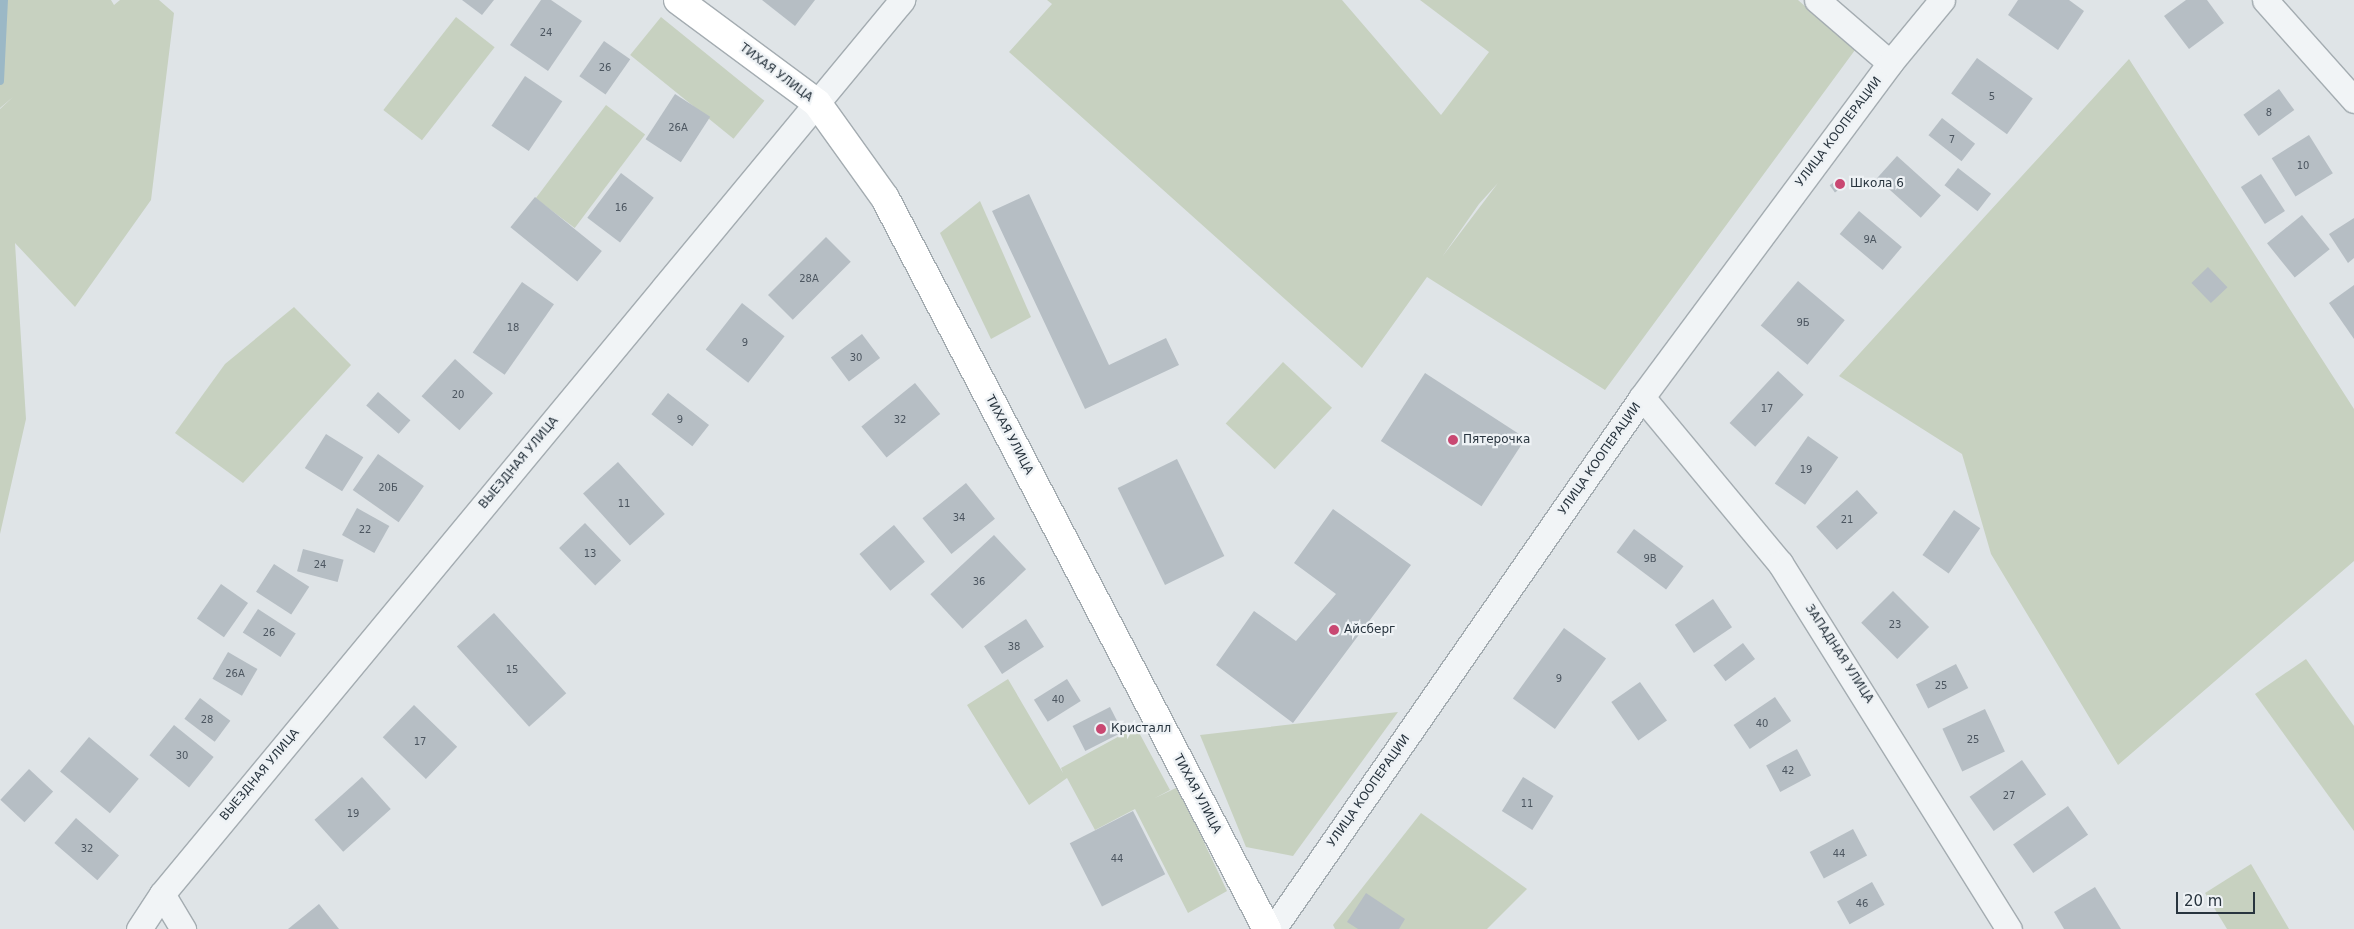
<!DOCTYPE html>
<meta charset="utf-8">
<style>
body{margin:0}
#map{position:relative;width:2354px;height:929px;overflow:hidden;background:#dfe4e7;font-family:"DejaVu Sans",sans-serif}
div>[style]{position:absolute}
[style*='--x']{left:calc(var(--x)*1px);top:calc(var(--y)*1px);width:calc(var(--w)*1px);rotate:calc(var(--a)*1deg)}
.green>*{inset:0;background:#c7d1c0;transform-origin:0 0}
.stream>*{height:8px;margin:-4px;padding:0 4px;transform-origin:4px;border-radius:4px;background:#9bb8c6}
.building>*{inset:0;background:#b6bec4;transform-origin:0 0}
.roads{filter:drop-shadow(1px 0 #a4acb1) drop-shadow(-1px 0 #a4acb1) drop-shadow(0 1px #a4acb1) drop-shadow(0 -1px #a4acb1)}
.minor>*{height:25px;margin:-12.5px;padding:0 12.5px;transform-origin:12.5px;border-radius:12.5px;background:#f1f4f6}
.primary>*{height:28px;margin:-14px;padding:0 14px;transform-origin:14px;border-radius:14px;background:#fff}
.dots>*{width:14px;height:14px;translate:-50% -50%;box-sizing:border-box;border:2px solid #eef2f5;border-radius:50%}
span{translate:-50% -50%;white-space:nowrap;text-align:center;line-height:1.15;-webkit-text-stroke:4.5px #eef2f5;paint-order:stroke}
.number-label{font-size:10px;color:#4c5660}
.number-label span{-webkit-text-stroke-width:0}
.street-label{font-size:12px;color:#28343e}
.poi-label{font-size:12px;color:#28343e}
.left{translate:0 -50%;text-align:left}
.scale{position:absolute;left:2176px;top:892px;width:79px;height:22px;box-sizing:border-box;border:2px solid #28343e;border-top:0;padding-left:6px;font-size:15px;line-height:18px;white-space:nowrap;color:#28343e;-webkit-text-stroke:4px #eef2f5;paint-order:stroke}
</style>
<div id="map">
<div class="green">
<i style="clip-path:polygon(0 0,111px 0,114px 5px,120px 0,159px 0,174px 13px,151px 200px,75px 307px,15px 243px,26px 419px,0 534px,0 109px,13px 97px,0 108px)"></i>
<i style="clip-path:polygon(evenodd,1047px 0,1342px 0,1441px 115px,1489px 52px,1420px 0,1798px 0,1855px 50px,1605px 390px,1427px 277px,1362px 368px,1009px 52px,1052px 4px,1047px 0,1498px 183px,1442px 257px,1479px 204px,1498px 183px)"></i>
<i style="left:456px;top:17px;width:49px;height:118px;rotate:38deg"></i>
<i style="left:661px;top:17px;width:133px;height:49px;rotate:39deg"></i>
<i style="clip-path:polygon(2129px 59px,2354px 409px,2354px 561px,2118px 765px,1991px 554px,1962px 454px,1839px 376px)"></i>
<i style="left:606px;top:105px;width:49px;height:117px;rotate:37deg"></i>
<i style="clip-path:polygon(980px 201px,1031px 317px,991px 339px,940px 233px)"></i>
<i style="clip-path:polygon(294px 307px,351px 365px,243px 483px,175px 433px,225px 364px)"></i>
<i style="left:1283px;top:362px;width:67px;height:84px;rotate:43deg"></i>
<i style="clip-path:polygon(2306px 659px,2354px 726px,2354px 831px,2255px 694px)"></i>
<i style="clip-path:polygon(1008px 679px,1063px 773px,1061px 768px,1136px 727px,1170px 790px,1155px 798px,1178px 787px,1227px 891px,1188px 913px,1135px 809px,1095px 830px,1067px 778px,1029px 805px,967px 705px)"></i>
<i style="clip-path:polygon(1398px 712px,1293px 856px,1246px 847px,1200px 735px)"></i>
<i style="clip-path:polygon(1421px 813px,1527px 889px,1487px 929px,1335px 929px,1333px 925px)"></i>
<i style="clip-path:polygon(2251px 864px,2289px 929px,2227px 929px,2205px 893px)"></i>
</div>
<div class="stream">
<i style="--x:0;--y:81;--w:81;--a:-87.2"></i>
</div>
<div class="building">
<i style="clip-path:polygon(462px 0,494px 0,482px 15px)"></i>
<i style="clip-path:polygon(541px 0,551px 0,582px 21px,548px 71px,510px 45px)"></i>
<i style="clip-path:polygon(762px 0,815px 0,795px 26px)"></i>
<i style="clip-path:polygon(2018px 0,2069px 0,2084px 11px,2058px 50px,2008px 15px)"></i>
<i style="clip-path:polygon(2186px 0,2207px 0,2224px 23px,2189px 49px,2164px 16px)"></i>
<i style="left:604px;top:41px;width:32px;height:43px;rotate:35deg"></i>
<i style="left:1977px;top:58px;width:69px;height:44px;rotate:36deg"></i>
<i style="left:525px;top:76px;width:45px;height:60px;rotate:34deg"></i>
<i style="left:2279px;top:89px;width:26px;height:44px;rotate:54deg"></i>
<i style="left:675px;top:94px;width:42px;height:54px;rotate:33deg"></i>
<i style="left:1942px;top:118px;width:42px;height:22px;rotate:38deg"></i>
<i style="left:2309px;top:135px;width:45px;height:44px;rotate:58deg"></i>
<i style="left:1897px;top:156px;width:59px;height:30px;rotate:42deg"></i>
<i style="left:1958px;top:168px;width:42px;height:22px;rotate:38deg"></i>
<i style="left:621px;top:173px;width:41px;height:56px;rotate:37deg"></i>
<i style="left:2261px;top:174px;width:44px;height:24px;rotate:57deg"></i>
<i style="left:1841px;top:177px;width:9px;height:14px;rotate:54deg"></i>
<i style="clip-path:polygon(1029px 194px,1109px 365px,1166px 338px,1179px 365px,1085px 409px,992px 211px)"></i>
<i style="left:535px;top:197px;width:86px;height:39px;rotate:39deg"></i>
<i style="left:1859px;top:211px;width:56px;height:30px;rotate:40deg"></i>
<i style="left:2302px;top:215px;width:44px;height:45px;rotate:51deg"></i>
<i style="clip-path:polygon(2354px 218px,2354px 258px,2348px 263px,2329px 234px)"></i>
<i style="left:826px;top:237px;width:35px;height:82px;rotate:45deg"></i>
<i style="left:2208px;top:267px;width:28px;height:23px;rotate:46deg"></i>
<i style="left:1798px;top:281px;width:61px;height:58px;rotate:40deg"></i>
<i style="left:522px;top:282px;width:39px;height:86px;rotate:35deg"></i>
<i style="clip-path:polygon(2354px 285px,2354px 339px,2329px 303px)"></i>
<i style="left:742px;top:303px;width:54px;height:59px;rotate:38deg"></i>
<i style="left:862px;top:334px;width:30px;height:39px;rotate:53deg"></i>
<i style="left:455px;top:359px;width:51px;height:50px;rotate:42deg"></i>
<i style="left:1778px;top:371px;width:35px;height:71px;rotate:43deg"></i>
<i style="left:1425px;top:373px;width:120px;height:81px;rotate:33deg"></i>
<i style="left:915px;top:383px;width:40px;height:69px;rotate:51deg"></i>
<i style="left:378px;top:392px;width:43px;height:18px;rotate:41deg"></i>
<i style="left:668px;top:393px;width:52px;height:27px;rotate:38deg"></i>
<i style="left:326px;top:434px;width:44px;height:40px;rotate:32deg"></i>
<i style="left:1808px;top:436px;width:37px;height:58px;rotate:35deg"></i>
<i style="left:378px;top:454px;width:56px;height:44px;rotate:35deg"></i>
<i style="left:1177px;top:459px;width:108px;height:66px;rotate:64deg"></i>
<i style="left:618px;top:462px;width:70px;height:47px;rotate:48deg"></i>
<i style="left:966px;top:483px;width:46px;height:56px;rotate:51deg"></i>
<i style="left:1857px;top:490px;width:31px;height:55px;rotate:48deg"></i>
<i style="left:357px;top:508px;width:37px;height:31px;rotate:29deg"></i>
<i style="clip-path:polygon(1333px 509px,1411px 565px,1293px 723px,1216px 665px,1254px 611px,1296px 641px,1336px 594px,1294px 563px)"></i>
<i style="left:1954px;top:510px;width:32px;height:55px;rotate:35deg"></i>
<i style="left:585px;top:523px;width:52px;height:36px;rotate:46deg"></i>
<i style="left:894px;top:525px;width:48px;height:45px;rotate:50deg"></i>
<i style="left:1634px;top:529px;width:62px;height:29px;rotate:37deg"></i>
<i style="left:994px;top:535px;width:47px;height:87px;rotate:47deg"></i>
<i style="left:303px;top:549px;width:42px;height:23px;rotate:15deg"></i>
<i style="left:274px;top:564px;width:42px;height:33px;rotate:33deg"></i>
<i style="left:221px;top:584px;width:33px;height:42px;rotate:35deg"></i>
<i style="left:1893px;top:591px;width:51px;height:45px;rotate:45deg"></i>
<i style="left:1713px;top:599px;width:34px;height:46px;rotate:56deg"></i>
<i style="left:258px;top:609px;width:45px;height:28px;rotate:33deg"></i>
<i style="left:494px;top:613px;width:108px;height:50px;rotate:48deg"></i>
<i style="left:1026px;top:619px;width:33px;height:50px;rotate:57deg"></i>
<i style="left:1564px;top:628px;width:52px;height:87px;rotate:36deg"></i>
<i style="left:1743px;top:643px;width:20px;height:37px;rotate:53deg"></i>
<i style="left:228px;top:652px;width:34px;height:31px;rotate:30deg"></i>
<i style="left:1956px;top:664px;width:27px;height:45px;rotate:63deg"></i>
<i style="left:1067px;top:679px;width:26px;height:39px;rotate:58deg"></i>
<i style="left:1640px;top:682px;width:47px;height:35px;rotate:55deg"></i>
<i style="left:1775px;top:697px;width:29px;height:50px;rotate:56deg"></i>
<i style="left:200px;top:698px;width:38px;height:26px;rotate:37deg"></i>
<i style="left:414px;top:705px;width:60px;height:45px;rotate:44deg"></i>
<i style="left:1110px;top:707px;width:28px;height:42px;rotate:63deg"></i>
<i style="left:1985px;top:709px;width:47px;height:47px;rotate:65deg"></i>
<i style="left:174px;top:725px;width:51px;height:39px;rotate:39deg"></i>
<i style="left:89px;top:737px;width:65px;height:45px;rotate:40deg"></i>
<i style="left:1797px;top:749px;width:30px;height:35px;rotate:62deg"></i>
<i style="left:2022px;top:760px;width:42px;height:64px;rotate:55deg"></i>
<i style="left:29px;top:769px;width:33px;height:42px;rotate:43deg"></i>
<i style="left:362px;top:777px;width:43px;height:64px;rotate:48deg"></i>
<i style="left:1523px;top:777px;width:36px;height:40px;rotate:32deg"></i>
<i style="left:2068px;top:806px;width:35px;height:67px;rotate:55deg"></i>
<i style="left:1133px;top:811px;width:71px;height:71px;rotate:63deg"></i>
<i style="left:76px;top:818px;width:57px;height:33px;rotate:41deg"></i>
<i style="left:1853px;top:829px;width:30px;height:49px;rotate:62deg"></i>
<i style="left:1872px;top:882px;width:26px;height:40px;rotate:61deg"></i>
<i style="clip-path:polygon(2095px 887px,2121px 929px,2064px 929px,2054px 912px)"></i>
<i style="clip-path:polygon(1366px 893px,1405px 919px,1399px 929px,1358px 929px,1347px 922px)"></i>
<i style="clip-path:polygon(319px 904px,339px 929px,288px 929px)"></i>
</div>
<div class="roads">
<div class="minor">
<i style="--x:1817;--y:0;--w:96;--a:40.8"></i>
<i style="--x:2265;--y:0;--w:134;--a:48.3"></i>
<i style="--x:1642;--y:397;--w:216;--a:50.3"></i>
<i style="--x:1780;--y:563;--w:432;--a:58"></i>
<i style="--x:162;--y:894;--w:41;--a:59"></i>
<i style="--x:139;--y:929;--w:42;--a:-56.7"></i>
<i style="--x:162;--y:894;--w:1161;--a:-50.38"></i>
<i style="--x:1273;--y:929;--w:647;--a:-55.25"></i>
<i style="--x:1642;--y:397;--w:416;--a:-53.4"></i>
<i style="--x:1890;--y:63;--w:82;--a:-50.5"></i>
</div>
<div class="primary">
<i style="--x:678;--y:0;--w:173;--a:36.5"></i>
<i style="--x:817;--y:103;--w:117;--a:54.4"></i>
<i style="--x:885;--y:198;--w:825;--a:62.41"></i>
</div>
</div>
<div class="dots">
<i style="left:1840px;top:184px;background:#c94872"></i>
<i style="left:1453px;top:440px;background:#c94872"></i>
<i style="left:1334px;top:630px;background:#c94872"></i>
<i style="left:1101px;top:729px;background:#c94872"></i>
</div>
<div class="number-label">
<span style="left:546px;top:33px">24</span>
<span style="left:605px;top:68px">26</span>
<span style="left:1992px;top:97px">5</span>
<span style="left:2269px;top:113px">8</span>
<span style="left:678px;top:128px">26А</span>
<span style="left:1952px;top:140px">7</span>
<span style="left:2303px;top:166px">10</span>
<span style="left:621px;top:208px">16</span>
<span style="left:1870px;top:240px">9А</span>
<span style="left:809px;top:279px">28А</span>
<span style="left:1803px;top:323px">9Б</span>
<span style="left:513px;top:328px">18</span>
<span style="left:745px;top:343px">9</span>
<span style="left:856px;top:358px">30</span>
<span style="left:458px;top:395px">20</span>
<span style="left:1767px;top:409px">17</span>
<span style="left:680px;top:420px">9</span>
<span style="left:900px;top:420px">32</span>
<span style="left:1806px;top:470px">19</span>
<span style="left:388px;top:488px">20Б</span>
<span style="left:624px;top:504px">11</span>
<span style="left:959px;top:518px">34</span>
<span style="left:1847px;top:520px">21</span>
<span style="left:365px;top:530px">22</span>
<span style="left:590px;top:554px">13</span>
<span style="left:1650px;top:559px">9В</span>
<span style="left:320px;top:565px">24</span>
<span style="left:979px;top:582px">36</span>
<span style="left:1895px;top:625px">23</span>
<span style="left:269px;top:633px">26</span>
<span style="left:1014px;top:647px">38</span>
<span style="left:512px;top:670px">15</span>
<span style="left:235px;top:674px">26А</span>
<span style="left:1559px;top:679px">9</span>
<span style="left:1941px;top:686px">25</span>
<span style="left:1058px;top:700px">40</span>
<span style="left:207px;top:720px">28</span>
<span style="left:1762px;top:724px">40</span>
<span style="left:1973px;top:740px">25</span>
<span style="left:420px;top:742px">17</span>
<span style="left:182px;top:756px">30</span>
<span style="left:1788px;top:771px">42</span>
<span style="left:2009px;top:796px">27</span>
<span style="left:1527px;top:804px">11</span>
<span style="left:353px;top:814px">19</span>
<span style="left:87px;top:849px">32</span>
<span style="left:1839px;top:854px">44</span>
<span style="left:1117px;top:859px">44</span>
<span style="left:1862px;top:904px">46</span>
</div>
<div class="street-label">
<span style="left:776px;top:73px;rotate:37deg">ТИХАЯ УЛИЦА</span>
<span style="left:1839px;top:132px;rotate:-53deg">УЛИЦА КООПЕРАЦИИ</span>
<span style="left:1009px;top:435px;rotate:62deg">ТИХАЯ УЛИЦА</span>
<span style="left:1600px;top:459px;rotate:-55deg">УЛИЦА КООПЕРАЦИИ</span>
<span style="left:519px;top:463px;rotate:-50deg">ВЫЕЗДНАЯ УЛИЦА</span>
<span style="left:1839px;top:654px;rotate:57deg">ЗАПАДНАЯ УЛИЦА</span>
<span style="left:260px;top:775px;rotate:-50deg">ВЫЕЗДНАЯ УЛИЦА</span>
<span style="left:1369px;top:791px;rotate:-55deg">УЛИЦА КООПЕРАЦИИ</span>
<span style="left:1197px;top:794px;rotate:62deg">ТИХАЯ УЛИЦА</span>
</div>
<div class="poi-label">
<span class="left" style="left:1850px;top:184px">Школа 6</span>
<span class="left" style="left:1463px;top:440px">Пятерочка</span>
<span class="left" style="left:1344px;top:630px">Айсберг</span>
<span class="left" style="left:1111px;top:729px">Кристалл</span>
</div>
<div class="scale">20 m</div>
</div>
